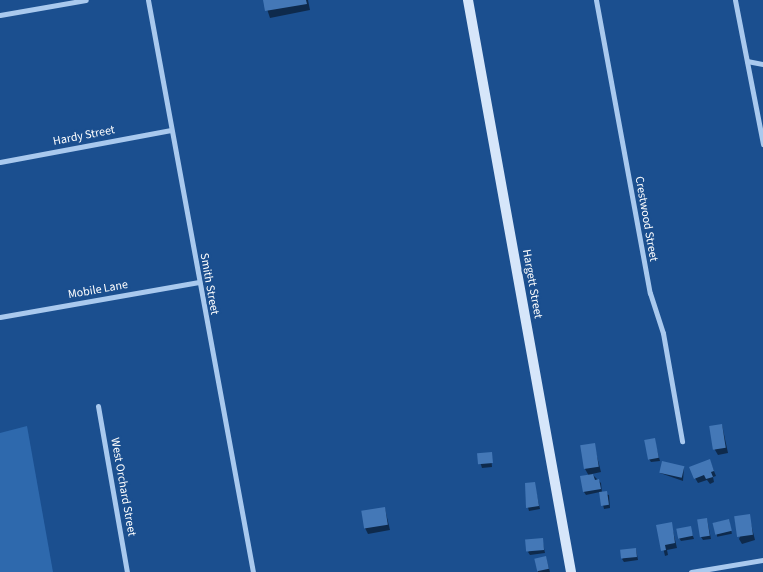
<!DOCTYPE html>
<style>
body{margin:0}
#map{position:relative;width:763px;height:572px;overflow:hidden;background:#1b4f8f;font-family:"Source Sans 3",sans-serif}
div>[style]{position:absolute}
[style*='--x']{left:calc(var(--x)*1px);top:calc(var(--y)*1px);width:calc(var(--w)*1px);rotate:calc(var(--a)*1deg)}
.green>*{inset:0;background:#2e69ad}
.shadow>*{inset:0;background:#0007;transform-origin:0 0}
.building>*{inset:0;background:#4478b7;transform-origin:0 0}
.street>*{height:5px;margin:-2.5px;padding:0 2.5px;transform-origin:2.5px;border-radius:2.5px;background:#a9c9ee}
.secondary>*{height:10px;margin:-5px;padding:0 5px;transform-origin:5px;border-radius:5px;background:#d6e6fa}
span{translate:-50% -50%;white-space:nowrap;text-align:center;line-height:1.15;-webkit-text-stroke:4.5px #1b4f8f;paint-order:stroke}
.street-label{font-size:12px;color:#fff}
</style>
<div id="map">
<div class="green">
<i style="clip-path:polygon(27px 426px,53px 572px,0 572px,0 433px)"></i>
</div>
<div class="shadow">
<i style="clip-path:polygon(264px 0,308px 0,310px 10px,270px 18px)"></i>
<i style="clip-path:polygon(722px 425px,728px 453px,718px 455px,715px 450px)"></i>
<i style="clip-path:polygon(654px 439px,660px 461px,651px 462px,649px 459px)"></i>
<i style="clip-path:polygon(594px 445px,601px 472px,592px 474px,601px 483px,602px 493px,609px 495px,610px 508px,604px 509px,600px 492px,586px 495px,584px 492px,589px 476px,585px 469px)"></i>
<i style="clip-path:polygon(478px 455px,491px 455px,492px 467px,482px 468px)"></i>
<i style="clip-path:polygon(710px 461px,716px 476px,713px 477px,714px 482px,710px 484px,707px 480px,698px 483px,695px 478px)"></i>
<i style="clip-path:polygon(684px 467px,683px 481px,660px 473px)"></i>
<i style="clip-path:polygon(534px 483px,540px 509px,529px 511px,526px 500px)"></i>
<i style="clip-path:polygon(385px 509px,390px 530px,368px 534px,365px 528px)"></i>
<i style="clip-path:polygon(749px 516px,755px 540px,742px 544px,739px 539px)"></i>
<i style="clip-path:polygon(707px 519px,711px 539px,703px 540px,701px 537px)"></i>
<i style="left:729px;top:520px;width:14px;height:15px;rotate:78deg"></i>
<i style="clip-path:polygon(671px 523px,677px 548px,667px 550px,668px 555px,665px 556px,658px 526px)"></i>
<i style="clip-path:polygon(690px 527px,694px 539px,681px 541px,679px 538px)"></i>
<i style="clip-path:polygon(542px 539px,545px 553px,530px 555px,528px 552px)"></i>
<i style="clip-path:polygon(636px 549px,638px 560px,624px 562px,622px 559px)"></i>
<i style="clip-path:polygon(546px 558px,550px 572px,538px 572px,538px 571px)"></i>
</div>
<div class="building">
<i style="clip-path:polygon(263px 0,306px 0,307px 4px,265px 11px)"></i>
<i style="left:722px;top:424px;width:24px;height:13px;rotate:81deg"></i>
<i style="left:655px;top:438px;width:20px;height:11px;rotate:79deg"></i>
<i style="left:595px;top:443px;width:24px;height:15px;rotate:81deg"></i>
<i style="left:492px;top:452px;width:11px;height:15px;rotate:85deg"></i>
<i style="clip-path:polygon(710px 459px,714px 471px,711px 472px,713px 477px,706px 479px,704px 475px,694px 479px,689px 467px)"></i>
<i style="left:662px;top:461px;width:23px;height:12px;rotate:13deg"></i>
<i style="clip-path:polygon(593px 474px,595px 480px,599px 479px,601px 489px,583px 492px,580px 476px)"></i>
<i style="clip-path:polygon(535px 482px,539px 506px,526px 508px,525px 483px)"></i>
<i style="left:607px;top:491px;width:14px;height:8px;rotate:82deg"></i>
<i style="left:385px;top:507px;width:18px;height:24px;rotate:81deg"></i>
<i style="left:750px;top:514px;width:21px;height:16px;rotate:82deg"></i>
<i style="left:707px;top:518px;width:18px;height:10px;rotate:81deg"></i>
<i style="left:729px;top:519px;width:12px;height:17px;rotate:76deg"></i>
<i style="clip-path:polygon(672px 522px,675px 543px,665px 545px,666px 550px,661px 551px,656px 525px)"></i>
<i style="left:691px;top:526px;width:10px;height:15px;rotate:79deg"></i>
<i style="left:543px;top:538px;width:12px;height:18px;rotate:85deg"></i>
<i style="left:636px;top:548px;width:9px;height:16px;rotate:84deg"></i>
<i style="left:546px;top:556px;width:13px;height:12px;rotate:77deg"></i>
</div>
<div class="street">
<i style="--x:148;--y:0;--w:582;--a:79.6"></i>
<i style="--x:596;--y:0;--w:298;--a:79.6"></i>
<i style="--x:650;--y:293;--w:42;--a:72"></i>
<i style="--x:663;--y:333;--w:110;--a:80"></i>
<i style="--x:735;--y:0;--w:147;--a:79"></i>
<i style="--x:0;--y:15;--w:87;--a:-9.9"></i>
<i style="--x:747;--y:61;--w:16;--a:11"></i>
<i style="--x:0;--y:162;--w:174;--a:-10.6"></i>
<i style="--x:0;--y:317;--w:202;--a:-10"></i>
<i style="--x:98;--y:406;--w:169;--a:80.1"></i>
<i style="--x:691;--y:572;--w:73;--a:-9.5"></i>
</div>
<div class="secondary">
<i style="--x:468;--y:0;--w:581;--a:79.79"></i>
</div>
<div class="street-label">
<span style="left:84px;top:136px;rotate:-11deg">Hardy Street</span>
<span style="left:646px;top:219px;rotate:80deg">Crestwood Street</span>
<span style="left:209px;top:284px;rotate:80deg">Smith Street</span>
<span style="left:532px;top:284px;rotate:80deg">Hargett Street</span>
<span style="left:98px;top:290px;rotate:-10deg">Mobile Lane</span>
<span style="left:123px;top:487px;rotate:80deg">West Orchard Street</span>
</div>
</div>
